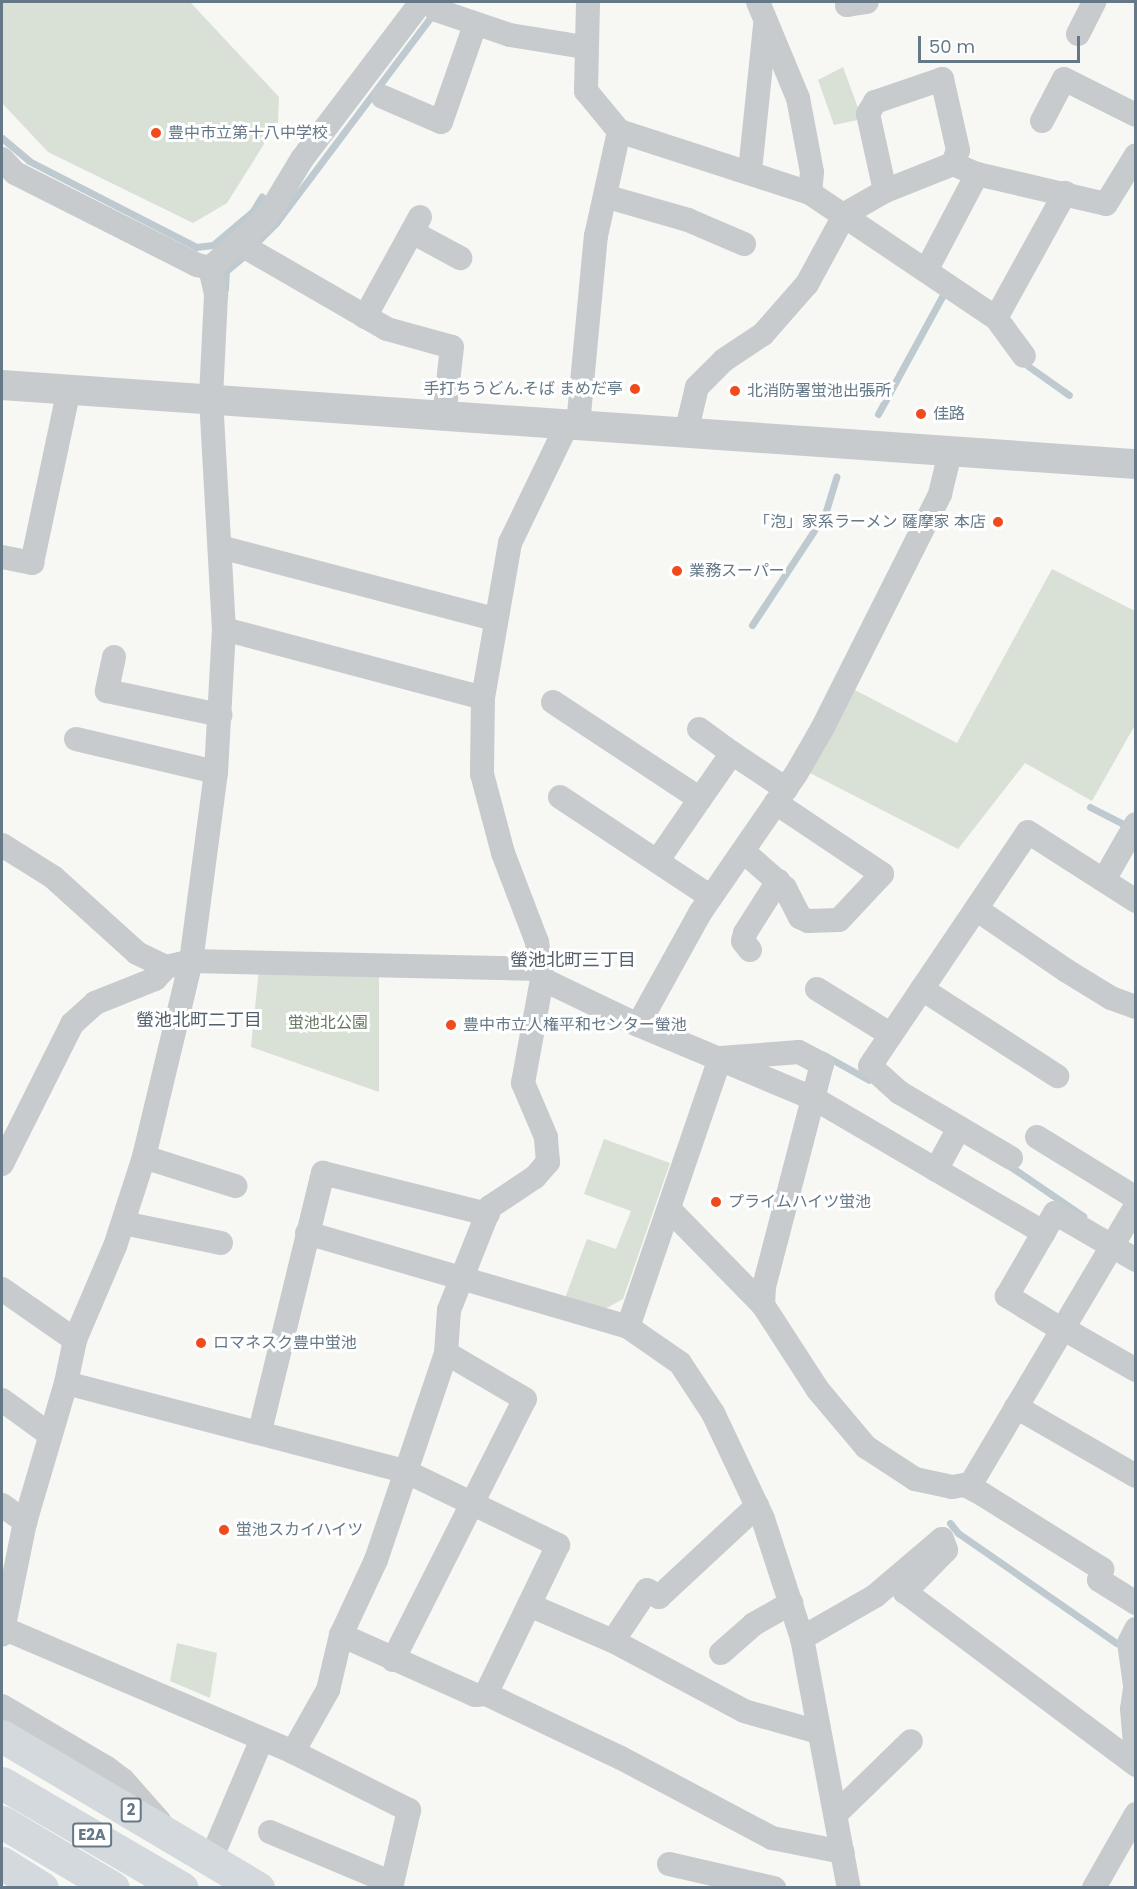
<!DOCTYPE html>
<meta charset="utf-8">
<style>
body{margin:0}
#map{position:relative;width:1137px;height:1889px;overflow:hidden;background:#f7f7f4;font-family:Poppins,"Noto Sans JP",sans-serif}
div>[style]{position:absolute}
[style*='--x']{left:calc(var(--x)*1px);top:calc(var(--y)*1px);width:calc(var(--w)*1px);rotate:calc(var(--a)*1deg)}
.green>*{inset:0;background:#d9e0d5}
.stream>*{height:7px;margin:-3.5px;padding:0 3.5px;transform-origin:3.5px;border-radius:3.5px;background:#becacf}
.minor>*{height:24px;margin:-12px;padding:0 12px;transform-origin:12px;border-radius:12px;background:#c7cbce}
.tertiary>*{height:30px;margin:-15px;padding:0 15px;transform-origin:15px;border-radius:15px;background:#c7cbce}
.primary>*{height:33px;margin:-16.5px;padding:0 16.5px;transform-origin:16.5px;border-radius:16.5px;background:#d4d9dd}
.motorway>*{height:33px;margin:-16.5px;padding:0 16.5px;transform-origin:16.5px;border-radius:16.5px;background:#d4d9dd}
.dots>*{width:16px;height:16px;translate:-50% -50%;box-sizing:border-box;border:3px solid #fff;border-radius:50%}
span{translate:-50% -50%;white-space:nowrap;text-align:center;line-height:1.15;-webkit-text-stroke:6px #fff;paint-order:stroke}
.shield-label span{padding:2px 4px;background:#fff;border:2px solid;border-radius:4px;-webkit-text-stroke-width:0}
.shield-label{font-size:15px;color:#647887;font-weight:700}
.poi-label{font-size:16px;color:#647887}
.left{translate:0 -50%;text-align:left}
.right{translate:-100% -50%;text-align:right}
.park-label{font-size:16px;color:#65795f}
.neighbourhood-label{font-size:18px;color:#52616c}
.frame{position:absolute;inset:0;border:3px solid #647887;pointer-events:none}
.scale{position:absolute;left:918px;top:36px;width:162px;height:27px;box-sizing:border-box;border:3px solid #647887;border-top:0;padding-left:8px;font-size:18px;line-height:21px;white-space:nowrap;color:#647887;-webkit-text-stroke:4px #fff;paint-order:stroke}
</style>
<div id="map">
<div class="green">
<i style="clip-path:polygon(2px 2px,190px 2px,279px 97px,278px 122px,227px 203px,193px 223px,48px 152px,2px 103px)"></i>
<i style="clip-path:polygon(843px 67px,862px 119px,834px 125px,818px 80px)"></i>
<i style="clip-path:polygon(1052px 569px,1135px 611px,1135px 725px,1092px 801px,1025px 763px,958px 849px,806px 771px,851px 688px,957px 743px)"></i>
<i style="clip-path:polygon(259px 969px,379px 975px,379px 1092px,251px 1047px)"></i>
<i style="clip-path:polygon(604px 1139px,670px 1163px,623px 1299px,603px 1310px,565px 1298px,587px 1239px,616px 1249px,631px 1211px,584px 1194px)"></i>
<i style="clip-path:polygon(177px 1643px,217px 1653px,210px 1698px,170px 1681px)"></i>
</div>
<div class="stream">
<i style="--x:2;--y:138;--w:35;--a:40"></i>
<i style="--x:29;--y:161;--w:188;--a:27.2"></i>
<i style="--x:196;--y:247;--w:17;--a:-7"></i>
<i style="--x:213;--y:245;--w:52;--a:-40.4"></i>
<i style="--x:253;--y:211;--w:17;--a:-59"></i>
<i style="--x:255;--y:244;--w:30;--a:-45"></i>
<i style="--x:276;--y:223;--w:261;--a:-53.1"></i>
<i style="--x:225;--y:289;--w:18;--a:-87"></i>
<i style="--x:226;--y:271;--w:23;--a:-40"></i>
<i style="--x:1028;--y:366;--w:50;--a:35.3"></i>
<i style="--x:878;--y:414;--w:136;--a:-61.4"></i>
<i style="--x:752;--y:625;--w:133;--a:-56.7"></i>
<i style="--x:825;--y:514;--w:39;--a:-73"></i>
<i style="--x:1090;--y:807;--w:46;--a:27.1"></i>
<i style="--x:824;--y:1055;--w:51;--a:29.1"></i>
<i style="--x:1008;--y:1165;--w:91;--a:34.2"></i>
<i style="--x:950;--y:1523;--w:13;--a:51"></i>
<i style="--x:958;--y:1533;--w:193;--a:34.8"></i>
</div>
<div class="minor">
<i style="--x:758;--y:2;--w:104;--a:67.4"></i>
<i style="--x:798;--y:98;--w:75;--a:79.3"></i>
<i style="--x:812;--y:172;--w:21;--a:95"></i>
<i style="--x:847;--y:2;--w:3;--a:90"></i>
<i style="--x:847;--y:5;--w:20;--a:-9"></i>
<i style="--x:436;--y:10;--w:78;--a:18.7"></i>
<i style="--x:510;--y:35;--w:75;--a:9.2"></i>
<i style="--x:1078;--y:34;--w:36;--a:-63"></i>
<i style="--x:383;--y:97;--w:63;--a:23.3"></i>
<i style="--x:441;--y:122;--w:103;--a:-70.7"></i>
<i style="--x:1042;--y:121;--w:47;--a:-62.4"></i>
<i style="--x:1064;--y:79;--w:80;--a:26.6"></i>
<i style="--x:619;--y:131;--w:201;--a:18"></i>
<i style="--x:810;--y:193;--w:224;--a:33.9"></i>
<i style="--x:996;--y:318;--w:47;--a:53.6"></i>
<i style="--x:2;--y:159;--w:19;--a:47"></i>
<i style="--x:15;--y:173;--w:204;--a:26.8"></i>
<i style="--x:197;--y:265;--w:13;--a:13"></i>
<i style="--x:210;--y:268;--w:28;--a:77"></i>
<i style="--x:216;--y:295;--w:103;--a:92.8"></i>
<i style="--x:211;--y:398;--w:231;--a:86.8"></i>
<i style="--x:224;--y:629;--w:143;--a:93.2"></i>
<i style="--x:216;--y:772;--w:191;--a:97.5"></i>
<i style="--x:191;--y:961;--w:202;--a:103.5"></i>
<i style="--x:144;--y:1157;--w:94;--a:108"></i>
<i style="--x:115;--y:1246;--w:102;--a:113.1"></i>
<i style="--x:75;--y:1340;--w:44;--a:101.8"></i>
<i style="--x:66;--y:1383;--w:145;--a:106.4"></i>
<i style="--x:25;--y:1522;--w:115;--a:101.5"></i>
<i style="--x:750;--y:171;--w:146;--a:-84.1"></i>
<i style="--x:885;--y:191;--w:79;--a:-102.4"></i>
<i style="--x:868;--y:114;--w:14;--a:-60"></i>
<i style="--x:875;--y:102;--w:71;--a:-18.9"></i>
<i style="--x:942;--y:79;--w:73;--a:77.3"></i>
<i style="--x:958;--y:150;--w:15;--a:110"></i>
<i style="--x:608;--y:197;--w:83;--a:16"></i>
<i style="--x:688;--y:220;--w:61;--a:23.2"></i>
<i style="--x:412;--y:232;--w:55;--a:28.4"></i>
<i style="--x:238;--y:243;--w:172;--a:30"></i>
<i style="--x:387;--y:329;--w:67;--a:15.5"></i>
<i style="--x:452;--y:347;--w:70;--a:96.5"></i>
<i style="--x:210;--y:268;--w:76;--a:-41.8"></i>
<i style="--x:267;--y:217;--w:68;--a:-58.9"></i>
<i style="--x:302;--y:159;--w:197;--a:-52.8"></i>
<i style="--x:927;--y:269;--w:107;--a:-62.2"></i>
<i style="--x:365;--y:317;--w:114;--a:-61.2"></i>
<i style="--x:996;--y:318;--w:143;--a:-61.1"></i>
<i style="--x:567;--y:425;--w:131;--a:115.8"></i>
<i style="--x:510;--y:543;--w:157;--a:99.9"></i>
<i style="--x:483;--y:698;--w:76;--a:90.8"></i>
<i style="--x:482;--y:774;--w:82;--a:75.1"></i>
<i style="--x:503;--y:853;--w:95;--a:69.1"></i>
<i style="--x:537;--y:942;--w:37;--a:82"></i>
<i style="--x:542;--y:979;--w:106;--a:25.6"></i>
<i style="--x:638;--y:1025;--w:192;--a:22.7"></i>
<i style="--x:815;--y:1099;--w:265;--a:30.3"></i>
<i style="--x:578;--y:425;--w:190;--a:-84.6"></i>
<i style="--x:596;--y:236;--w:107;--a:-77.6"></i>
<i style="--x:619;--y:131;--w:52;--a:-129.5"></i>
<i style="--x:586;--y:91;--w:89;--a:-88.7"></i>
<i style="--x:686;--y:433;--w:47;--a:-76.6"></i>
<i style="--x:697;--y:387;--w:38;--a:-45"></i>
<i style="--x:724;--y:360;--w:47;--a:-33.7"></i>
<i style="--x:763;--y:334;--w:67;--a:-48.7"></i>
<i style="--x:807;--y:284;--w:80;--a:-61.5"></i>
<i style="--x:845;--y:214;--w:46;--a:-29.9"></i>
<i style="--x:885;--y:191;--w:73;--a:-21.7"></i>
<i style="--x:953;--y:164;--w:26;--a:23"></i>
<i style="--x:977;--y:174;--w:132;--a:13.1"></i>
<i style="--x:1106;--y:204;--w:57;--a:-58.5"></i>
<i style="--x:220;--y:547;--w:284;--a:14.7"></i>
<i style="--x:2;--y:557;--w:31;--a:11"></i>
<i style="--x:32;--y:563;--w:178;--a:-78"></i>
<i style="--x:224;--y:629;--w:268;--a:14.9"></i>
<i style="--x:114;--y:657;--w:35;--a:102"></i>
<i style="--x:107;--y:691;--w:116;--a:12"></i>
<i style="--x:553;--y:702;--w:176;--a:33.4"></i>
<i style="--x:700;--y:799;--w:56;--a:-55.2"></i>
<i style="--x:732;--y:753;--w:65;--a:33.7"></i>
<i style="--x:699;--y:729;--w:41;--a:36"></i>
<i style="--x:76;--y:739;--w:144;--a:13.3"></i>
<i style="--x:560;--y:797;--w:181;--a:33.5"></i>
<i style="--x:2;--y:845;--w:60;--a:32.1"></i>
<i style="--x:53;--y:877;--w:113;--a:42.1"></i>
<i style="--x:137;--y:953;--w:32;--a:26"></i>
<i style="--x:743;--y:851;--w:56;--a:41.4"></i>
<i style="--x:785;--y:888;--w:33;--a:63"></i>
<i style="--x:800;--y:917;--w:9;--a:27"></i>
<i style="--x:808;--y:921;--w:31;--a:-2"></i>
<i style="--x:839;--y:920;--w:63;--a:-46.9"></i>
<i style="--x:882;--y:874;--w:128;--a:-146.2"></i>
<i style="--x:658;--y:860;--w:74;--a:-55.5"></i>
<i style="--x:1104;--y:880;--w:64;--a:-60.3"></i>
<i style="--x:976;--y:909;--w:110;--a:34.3"></i>
<i style="--x:1067;--y:971;--w:52;--a:31.5"></i>
<i style="--x:1111;--y:998;--w:27;--a:20"></i>
<i style="--x:750;--y:950;--w:11;--a:-128"></i>
<i style="--x:743;--y:941;--w:8;--a:-76"></i>
<i style="--x:745;--y:933;--w:62;--a:-57.6"></i>
<i style="--x:817;--y:989;--w:86;--a:31.7"></i>
<i style="--x:922;--y:989;--w:161;--a:32.8"></i>
<i style="--x:638;--y:1025;--w:128;--a:-61"></i>
<i style="--x:700;--y:913;--w:169;--a:-55.4"></i>
<i style="--x:796;--y:774;--w:54;--a:-60.1"></i>
<i style="--x:823;--y:727;--w:261;--a:-63.3"></i>
<i style="--x:940;--y:494;--w:42;--a:-76.3"></i>
<i style="--x:1037;--y:1137;--w:116;--a:31.6"></i>
<i style="--x:144;--y:1157;--w:96;--a:17.7"></i>
<i style="--x:1011;--y:1158;--w:129;--a:-149.6"></i>
<i style="--x:900;--y:1093;--w:40;--a:-138"></i>
<i style="--x:870;--y:1066;--w:282;--a:-56"></i>
<i style="--x:1028;--y:832;--w:128;--a:32.6"></i>
<i style="--x:2;--y:1164;--w:157;--a:-63.4"></i>
<i style="--x:72;--y:1024;--w:31;--a:-42"></i>
<i style="--x:95;--y:1003;--w:65;--a:-21.8"></i>
<i style="--x:155;--y:979;--w:16;--a:-47"></i>
<i style="--x:166;--y:967;--w:26;--a:-13"></i>
<i style="--x:191;--y:961;--w:350;--a:1.3"></i>
<i style="--x:936;--y:1170;--w:48;--a:-61.3"></i>
<i style="--x:669;--y:1209;--w:134;--a:45.6"></i>
<i style="--x:763;--y:1305;--w:101;--a:57.1"></i>
<i style="--x:818;--y:1390;--w:75;--a:49.9"></i>
<i style="--x:866;--y:1447;--w:59;--a:33.1"></i>
<i style="--x:915;--y:1479;--w:38;--a:12"></i>
<i style="--x:952;--y:1487;--w:13;--a:-9"></i>
<i style="--x:965;--y:1485;--w:19;--a:28"></i>
<i style="--x:982;--y:1494;--w:142;--a:32"></i>
<i style="--x:1102;--y:1569;--w:11;--a:105"></i>
<i style="--x:1099;--y:1580;--w:44;--a:31.9"></i>
<i style="--x:123;--y:1223;--w:100;--a:11.5"></i>
<i style="--x:307;--y:1233;--w:334;--a:16.3"></i>
<i style="--x:628;--y:1327;--w:63;--a:34.7"></i>
<i style="--x:680;--y:1363;--w:60;--a:56.6"></i>
<i style="--x:713;--y:1413;--w:117;--a:64.7"></i>
<i style="--x:763;--y:1519;--w:125;--a:71.9"></i>
<i style="--x:802;--y:1638;--w:254;--a:79.4"></i>
<i style="--x:2;--y:1289;--w:89;--a:34.9"></i>
<i style="--x:1051;--y:1323;--w:52;--a:-148.5"></i>
<i style="--x:1007;--y:1296;--w:96;--a:-60"></i>
<i style="--x:1055;--y:1213;--w:94;--a:30.1"></i>
<i style="--x:628;--y:1327;--w:284;--a:-71.1"></i>
<i style="--x:720;--y:1058;--w:79;--a:-4.3"></i>
<i style="--x:799;--y:1052;--w:26;--a:28"></i>
<i style="--x:822;--y:1064;--w:229;--a:104.6"></i>
<i style="--x:764;--y:1286;--w:19;--a:93"></i>
<i style="--x:1064;--y:1329;--w:83;--a:29.7"></i>
<i style="--x:66;--y:1383;--w:352;--a:14.6"></i>
<i style="--x:407;--y:1472;--w:168;--a:25.8"></i>
<i style="--x:558;--y:1545;--w:165;--a:115.8"></i>
<i style="--x:2;--y:1400;--w:58;--a:35.9"></i>
<i style="--x:1016;--y:1407;--w:138;--a:29.9"></i>
<i style="--x:260;--y:1431;--w:266;--a:-76.3"></i>
<i style="--x:323;--y:1173;--w:170;--a:14"></i>
<i style="--x:969;--y:1487;--w:327;--a:-59.3"></i>
<i style="--x:2;--y:1505;--w:29;--a:36"></i>
<i style="--x:529;--y:1605;--w:91;--a:23.2"></i>
<i style="--x:613;--y:1641;--w:149;--a:28.1"></i>
<i style="--x:744;--y:1711;--w:77;--a:15.8"></i>
<i style="--x:5;--y:1629;--w:313;--a:23.1"></i>
<i style="--x:293;--y:1752;--w:130;--a:26.6"></i>
<i style="--x:409;--y:1810;--w:80;--a:103"></i>
<i style="--x:341;--y:1635;--w:147;--a:24.1"></i>
<i style="--x:475;--y:1695;--w:11;--a:-5"></i>
<i style="--x:486;--y:1694;--w:149;--a:25.4"></i>
<i style="--x:621;--y:1758;--w:171;--a:27.9"></i>
<i style="--x:772;--y:1838;--w:72;--a:11.2"></i>
<i style="--x:802;--y:1638;--w:84;--a:-29.9"></i>
<i style="--x:875;--y:1596;--w:88;--a:-40.4"></i>
<i style="--x:942;--y:1539;--w:12;--a:70"></i>
<i style="--x:946;--y:1550;--w:59;--a:134.3"></i>
<i style="--x:905;--y:1592;--w:289;--a:36.8"></i>
<i style="--x:613;--y:1641;--w:61;--a:-56.3"></i>
<i style="--x:647;--y:1590;--w:14;--a:30"></i>
<i style="--x:659;--y:1597;--w:134;--a:-42.9"></i>
<i style="--x:721;--y:1653;--w:44;--a:-41.3"></i>
<i style="--x:754;--y:1624;--w:43;--a:-29.6"></i>
<i style="--x:393;--y:1660;--w:292;--a:-63.2"></i>
<i style="--x:525;--y:1399;--w:91;--a:-149.8"></i>
<i style="--x:1136;--y:1681;--w:28;--a:98"></i>
<i style="--x:1132;--y:1709;--w:47;--a:85.1"></i>
<i style="--x:1135;--y:1685;--w:42;--a:-98.1"></i>
<i style="--x:1129;--y:1643;--w:16;--a:-63"></i>
<i style="--x:2;--y:1706;--w:122;--a:30.6"></i>
<i style="--x:107;--y:1768;--w:20;--a:37"></i>
<i style="--x:123;--y:1780;--w:56;--a:48.6"></i>
<i style="--x:293;--y:1752;--w:71;--a:-60.6"></i>
<i style="--x:328;--y:1690;--w:57;--a:-76.7"></i>
<i style="--x:341;--y:1635;--w:83;--a:-65"></i>
<i style="--x:376;--y:1560;--w:219;--a:-71.3"></i>
<i style="--x:446;--y:1353;--w:43;--a:-86"></i>
<i style="--x:449;--y:1310;--w:111;--a:-68.3"></i>
<i style="--x:490;--y:1207;--w:54;--a:-33.7"></i>
<i style="--x:535;--y:1177;--w:20;--a:-49"></i>
<i style="--x:548;--y:1162;--w:25;--a:-95"></i>
<i style="--x:546;--y:1137;--w:59;--a:-113.1"></i>
<i style="--x:523;--y:1083;--w:106;--a:-79.6"></i>
<i style="--x:837;--y:1813;--w:103;--a:-44.2"></i>
<i style="--x:270;--y:1832;--w:132;--a:22.7"></i>
<i style="--x:211;--y:1859;--w:130;--a:-67"></i>
<i style="--x:669;--y:1864;--w:108;--a:12.9"></i>
<i style="--x:1094;--y:1888;--w:85;--a:-60.4"></i>
</div>
<div class="tertiary">
<i style="--x:2;--y:385;--w:1137;--a:3.99"></i>
</div>
<div class="primary">
<i style="--x:2;--y:1736;--w:298;--a:30.7"></i>
<i style="--x:2;--y:1863;--w:47;--a:32"></i>
</div>
<div class="motorway">
<i style="--x:2;--y:1783;--w:208;--a:30.3"></i>
<i style="--x:2;--y:1822;--w:129;--a:30.7"></i>
</div>
<div class="dots">
<i style="left:156px;top:133px;background:#f14a1b"></i>
<i style="left:635px;top:389px;background:#f14a1b"></i>
<i style="left:735px;top:391px;background:#f14a1b"></i>
<i style="left:921px;top:414px;background:#f14a1b"></i>
<i style="left:998px;top:522px;background:#f14a1b"></i>
<i style="left:677px;top:571px;background:#f14a1b"></i>
<i style="left:451px;top:1025px;background:#f14a1b"></i>
<i style="left:716px;top:1202px;background:#f14a1b"></i>
<i style="left:201px;top:1343px;background:#f14a1b"></i>
<i style="left:224px;top:1530px;background:#f14a1b"></i>
</div>
<div class="shield-label">
<span style="left:131px;top:1810px">2</span>
<span style="left:92px;top:1835px">E2A</span>
</div>
<div class="poi-label">
<span class="left" style="left:168px;top:133px">豊中市立第十八中学校</span>
<span class="right" style="left:623px;top:389px">手打ちうどん.そば まめだ亭</span>
<span class="left" style="left:747px;top:391px">北消防署蛍池出張所</span>
<span class="left" style="left:933px;top:414px">佳路</span>
<span class="right" style="left:986px;top:522px">「泡」家系ラーメン 薩摩家 本店</span>
<span class="left" style="left:689px;top:571px">業務スーパー</span>
<span class="left" style="left:463px;top:1025px">豊中市立人権平和センター螢池</span>
<span class="left" style="left:728px;top:1202px">プライムハイツ蛍池</span>
<span class="left" style="left:213px;top:1343px">ロマネスク豊中蛍池</span>
<span class="left" style="left:236px;top:1530px">蛍池スカイハイツ</span>
</div>
<div class="park-label">
<span style="left:328px;top:1023px">蛍池北公園</span>
</div>
<div class="neighbourhood-label">
<span style="left:573px;top:960px">螢池北町三丁目</span>
<span style="left:199px;top:1020px">螢池北町二丁目</span>
</div>
<div class="frame"></div>
<div class="scale">50 m</div>
</div>
